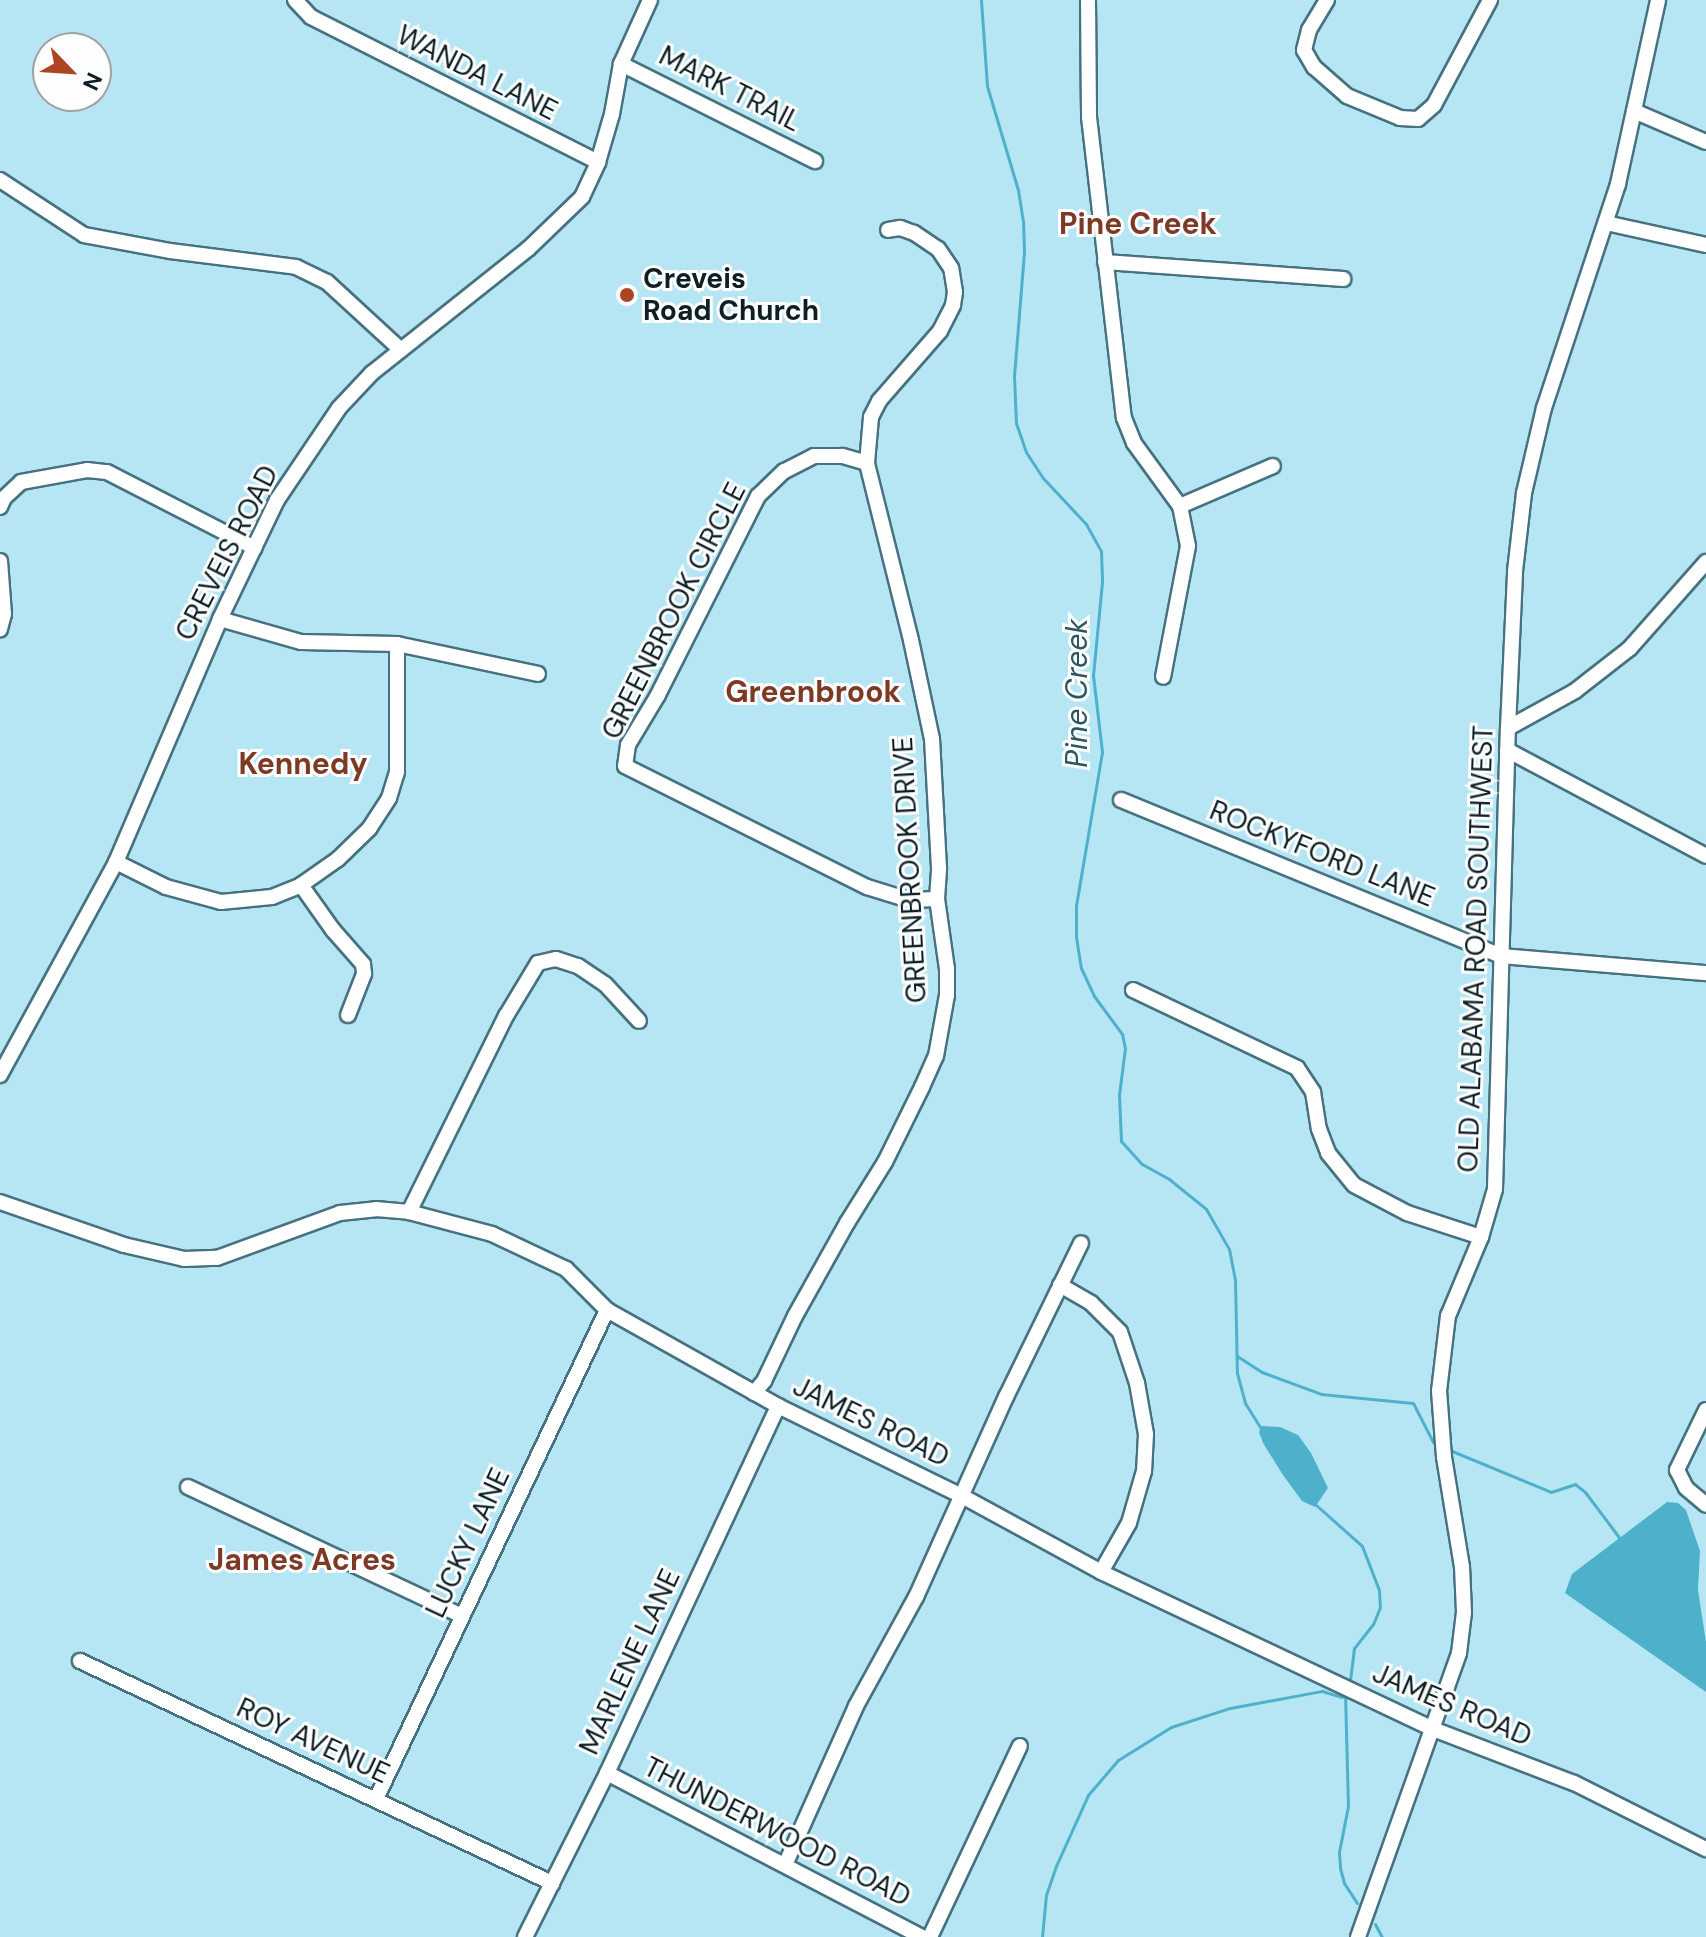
<!DOCTYPE html>
<style>
body{margin:0}
#map{position:relative;width:1706px;height:1937px;overflow:hidden;background:#b6e6f4;font-family:"DM Sans",sans-serif}
div>[style]{position:absolute}
[style*='--x']{left:calc(var(--x)*1px);top:calc(var(--y)*1px);width:calc(var(--w)*1px);rotate:calc(var(--a)*1deg)}
.water>*{inset:0;background:#4eb1cc}
.stream>*{height:3px;margin:-1.5px;padding:0 1.5px;transform-origin:1.5px;border-radius:1.5px;background:#4eb1cc}
.roads{filter:drop-shadow(2px 0 #46727f) drop-shadow(-2px 0 #46727f) drop-shadow(0 2px #46727f) drop-shadow(0 -2px #46727f)}
.minor>*{height:14px;margin:-7px;padding:0 7px;transform-origin:7px;border-radius:7px;background:#fff}
.dots>*{width:22px;height:22px;translate:-50% -50%;box-sizing:border-box;border:4px solid #fdfdfd;border-radius:50%}
span{translate:-50% -50%;white-space:nowrap;text-align:center;line-height:1.15;-webkit-text-stroke:6px #fdfdfd;paint-order:stroke}
.street-label{font-size:28px;color:#0c1f24}
.poi-label{font-size:28px;color:#0c1f24;font-weight:700}
.left{translate:0 -50%;text-align:left}
.neighbourhood-label{font-size:30px;color:#7d3924;font-weight:700}
.water-label{font-size:30px;color:#2a5561;font-style:italic}
.north{position:absolute;left:32px;top:32px;width:80px;height:80px;box-sizing:border-box;background:#fdfdfd;border:2px solid #9da4a6;border-radius:50%;rotate:115deg;font-size:22px;font-weight:700;line-height:32px;text-align:center;color:#0c1f24}
.north::after{content:'';display:block;margin:auto;width:28px;height:36px;background:#ad4523;clip-path:polygon(50% 0,100% 100%,50% 72%,0 100%)}
</style>
<div id="map">
<div class="water">
<i style="clip-path:polygon(1262px 1426px,1280px 1427px,1298px 1435px,1311px 1453px,1328px 1488px,1315px 1507px,1302px 1501px,1283px 1475px,1263px 1443px,1259px 1432px)"></i>
<i style="clip-path:polygon(1667px 1502px,1678px 1503px,1686px 1510px,1700px 1551px,1698px 1590px,1706px 1642px,1706px 1692px,1565px 1593px,1572px 1574px)"></i>
</div>
<div class="stream">
<i style="--x:981;--y:0;--w:86;--a:86"></i>
<i style="--x:987;--y:86;--w:109;--a:73.4"></i>
<i style="--x:1018;--y:190;--w:31;--a:81"></i>
<i style="--x:1023;--y:221;--w:31;--a:88"></i>
<i style="--x:1024;--y:252;--w:124;--a:94.6"></i>
<i style="--x:1014;--y:376;--w:47;--a:87.6"></i>
<i style="--x:1016;--y:423;--w:31;--a:71"></i>
<i style="--x:1026;--y:452;--w:31;--a:57"></i>
<i style="--x:1043;--y:478;--w:63;--a:46.9"></i>
<i style="--x:1086;--y:524;--w:31;--a:61"></i>
<i style="--x:1101;--y:551;--w:31;--a:88"></i>
<i style="--x:1102;--y:582;--w:93;--a:95.5"></i>
<i style="--x:1093;--y:675;--w:78;--a:83.3"></i>
<i style="--x:1102;--y:752;--w:156;--a:99.6"></i>
<i style="--x:1076;--y:906;--w:31;--a:90"></i>
<i style="--x:1076;--y:937;--w:31;--a:81"></i>
<i style="--x:1081;--y:968;--w:31;--a:65"></i>
<i style="--x:1094;--y:996;--w:47;--a:53.6"></i>
<i style="--x:1122;--y:1034;--w:14;--a:78"></i>
<i style="--x:1125;--y:1048;--w:47;--a:97.3"></i>
<i style="--x:1119;--y:1095;--w:46;--a:87.5"></i>
<i style="--x:1121;--y:1141;--w:31;--a:48"></i>
<i style="--x:1142;--y:1164;--w:31;--a:29"></i>
<i style="--x:1169;--y:1179;--w:48;--a:39"></i>
<i style="--x:1206;--y:1209;--w:46;--a:60.1"></i>
<i style="--x:1229;--y:1249;--w:32;--a:79"></i>
<i style="--x:1235;--y:1280;--w:93;--a:88.8"></i>
<i style="--x:1237;--y:1373;--w:31;--a:75"></i>
<i style="--x:1245;--y:1403;--w:31;--a:58"></i>
<i style="--x:1237;--y:1356;--w:30;--a:33"></i>
<i style="--x:1262;--y:1372;--w:63;--a:20.4"></i>
<i style="--x:1321;--y:1394;--w:92;--a:5.6"></i>
<i style="--x:1413;--y:1403;--w:44;--a:62.9"></i>
<i style="--x:1452;--y:1451;--w:107;--a:22.5"></i>
<i style="--x:1551;--y:1492;--w:25;--a:-18"></i>
<i style="--x:1575;--y:1484;--w:13;--a:39"></i>
<i style="--x:1585;--y:1492;--w:60;--a:53.1"></i>
<i style="--x:1315;--y:1504;--w:63;--a:41.8"></i>
<i style="--x:1362;--y:1546;--w:47;--a:68.9"></i>
<i style="--x:1379;--y:1590;--w:17;--a:87"></i>
<i style="--x:1380;--y:1607;--w:18;--a:112"></i>
<i style="--x:1373;--y:1624;--w:31;--a:128"></i>
<i style="--x:1354;--y:1648;--w:34;--a:97"></i>
<i style="--x:1345;--y:1693;--w:113;--a:88.5"></i>
<i style="--x:1348;--y:1806;--w:47;--a:101.1"></i>
<i style="--x:1339;--y:1852;--w:16;--a:86"></i>
<i style="--x:1340;--y:1868;--w:16;--a:75"></i>
<i style="--x:1344;--y:1883;--w:24;--a:57"></i>
<i style="--x:1375;--y:1924;--w:15;--a:62"></i>
<i style="--x:1042;--y:1937;--w:42;--a:-84.6"></i>
<i style="--x:1046;--y:1895;--w:31;--a:-71"></i>
<i style="--x:1056;--y:1866;--w:78;--a:-65.7"></i>
<i style="--x:1088;--y:1795;--w:46;--a:-49.4"></i>
<i style="--x:1118;--y:1760;--w:62;--a:-31.9"></i>
<i style="--x:1171;--y:1727;--w:62;--a:-17.9"></i>
<i style="--x:1230;--y:1708;--w:94;--a:-10.5"></i>
<i style="--x:1322;--y:1691;--w:21;--a:17"></i>
</div>
<div class="roads">
<div class="minor">
<i style="--x:295;--y:0;--w:23;--a:47"></i>
<i style="--x:311;--y:17;--w:322;--a:26.8"></i>
<i style="--x:1088;--y:0;--w:117;--a:89.5"></i>
<i style="--x:1089;--y:117;--w:303;--a:83.4"></i>
<i style="--x:1124;--y:418;--w:27;--a:68"></i>
<i style="--x:1134;--y:443;--w:78;--a:53.9"></i>
<i style="--x:1180;--y:506;--w:41;--a:78.7"></i>
<i style="--x:1188;--y:546;--w:133;--a:100.8"></i>
<i style="--x:1327;--y:0;--w:35;--a:121"></i>
<i style="--x:1309;--y:30;--w:21;--a:104"></i>
<i style="--x:1304;--y:50;--w:20;--a:60"></i>
<i style="--x:1314;--y:67;--w:44;--a:41.3"></i>
<i style="--x:1347;--y:96;--w:57;--a:22.5"></i>
<i style="--x:1400;--y:118;--w:18;--a:3"></i>
<i style="--x:1418;--y:119;--w:21;--a:-41"></i>
<i style="--x:1434;--y:105;--w:119;--a:-61.9"></i>
<i style="--x:621;--y:64;--w:217;--a:26.6"></i>
<i style="--x:1634;--y:111;--w:78;--a:23.3"></i>
<i style="--x:0;--y:180;--w:100;--a:33.2"></i>
<i style="--x:84;--y:235;--w:87;--a:10.5"></i>
<i style="--x:170;--y:251;--w:127;--a:7.2"></i>
<i style="--x:296;--y:267;--w:34;--a:26"></i>
<i style="--x:327;--y:282;--w:100;--a:42.6"></i>
<i style="--x:1606;--y:223;--w:102;--a:12.4"></i>
<i style="--x:1105;--y:262;--w:239;--a:4.1"></i>
<i style="--x:867;--y:463;--w:26;--a:-164"></i>
<i style="--x:842;--y:456;--w:28;--a:180"></i>
<i style="--x:814;--y:456;--w:34;--a:153"></i>
<i style="--x:784;--y:471;--w:36;--a:136"></i>
<i style="--x:758;--y:496;--w:223;--a:116.7"></i>
<i style="--x:658;--y:695;--w:58;--a:121"></i>
<i style="--x:628;--y:745;--w:21;--a:98"></i>
<i style="--x:625;--y:766;--w:271;--a:26.6"></i>
<i style="--x:867;--y:887;--w:44;--a:17.2"></i>
<i style="--x:909;--y:900;--w:28;--a:-2"></i>
<i style="--x:1180;--y:506;--w:101;--a:-23.3"></i>
<i style="--x:0;--y:507;--w:10;--a:-66"></i>
<i style="--x:4;--y:498;--w:23;--a:-43"></i>
<i style="--x:21;--y:482;--w:67;--a:-10.3"></i>
<i style="--x:87;--y:470;--w:20;--a:6"></i>
<i style="--x:107;--y:472;--w:166;--a:27.2"></i>
<i style="--x:0;--y:561;--w:53;--a:85.7"></i>
<i style="--x:4;--y:614;--w:16;--a:105"></i>
<i style="--x:220;--y:619;--w:84;--a:15.9"></i>
<i style="--x:301;--y:642;--w:96;--a:1.2"></i>
<i style="--x:397;--y:644;--w:144;--a:12"></i>
<i style="--x:1508;--y:728;--w:77;--a:-28.9"></i>
<i style="--x:1575;--y:691;--w:70;--a:-38"></i>
<i style="--x:1630;--y:648;--w:115;--a:-48.5"></i>
<i style="--x:1507;--y:750;--w:225;--a:28"></i>
<i style="--x:1121;--y:800;--w:412;--a:22.3"></i>
<i style="--x:1502;--y:956;--w:205;--a:4.8"></i>
<i style="--x:116;--y:862;--w:56;--a:26.6"></i>
<i style="--x:166;--y:887;--w:57;--a:15.3"></i>
<i style="--x:221;--y:902;--w:51;--a:-5.6"></i>
<i style="--x:272;--y:897;--w:31;--a:-22"></i>
<i style="--x:301;--y:885;--w:45;--a:-35.1"></i>
<i style="--x:338;--y:859;--w:43;--a:-44.1"></i>
<i style="--x:369;--y:829;--w:37;--a:-57"></i>
<i style="--x:389;--y:798;--w:27;--a:-73"></i>
<i style="--x:397;--y:772;--w:128;--a:-90"></i>
<i style="--x:301;--y:885;--w:55;--a:54.6"></i>
<i style="--x:333;--y:930;--w:45;--a:48.6"></i>
<i style="--x:363;--y:964;--w:10;--a:84"></i>
<i style="--x:364;--y:974;--w:44;--a:111.3"></i>
<i style="--x:1133;--y:990;--w:182;--a:25.4"></i>
<i style="--x:1297;--y:1068;--w:29;--a:56"></i>
<i style="--x:1313;--y:1092;--w:37;--a:81"></i>
<i style="--x:1319;--y:1129;--w:26;--a:69"></i>
<i style="--x:1328;--y:1153;--w:41;--a:50.9"></i>
<i style="--x:1354;--y:1185;--w:60;--a:27.8"></i>
<i style="--x:1407;--y:1213;--w:78;--a:18"></i>
<i style="--x:0;--y:1075;--w:243;--a:-61.4"></i>
<i style="--x:116;--y:862;--w:264;--a:-66.8"></i>
<i style="--x:220;--y:619;--w:132;--a:-64.4"></i>
<i style="--x:277;--y:500;--w:111;--a:-56"></i>
<i style="--x:339;--y:408;--w:48;--a:-46.7"></i>
<i style="--x:372;--y:373;--w:199;--a:-38.5"></i>
<i style="--x:528;--y:249;--w:75;--a:-43.9"></i>
<i style="--x:582;--y:197;--w:38;--a:-65"></i>
<i style="--x:598;--y:162;--w:50;--a:-73.7"></i>
<i style="--x:612;--y:114;--w:51;--a:-79.8"></i>
<i style="--x:621;--y:64;--w:70;--a:-65.6"></i>
<i style="--x:0;--y:1202;--w:131;--a:19.1"></i>
<i style="--x:124;--y:1245;--w:62;--a:13.1"></i>
<i style="--x:184;--y:1259;--w:33;--a:-2"></i>
<i style="--x:217;--y:1258;--w:131;--a:-20.1"></i>
<i style="--x:340;--y:1213;--w:36;--a:-6"></i>
<i style="--x:376;--y:1209;--w:33;--a:5"></i>
<i style="--x:409;--y:1212;--w:86;--a:14.8"></i>
<i style="--x:492;--y:1234;--w:82;--a:25.3"></i>
<i style="--x:566;--y:1269;--w:58;--a:45"></i>
<i style="--x:607;--y:1310;--w:196;--a:29.3"></i>
<i style="--x:778;--y:1406;--w:203;--a:26.1"></i>
<i style="--x:960;--y:1495;--w:161;--a:28.6"></i>
<i style="--x:1101;--y:1572;--w:367;--a:25.3"></i>
<i style="--x:1433;--y:1729;--w:151;--a:21"></i>
<i style="--x:1574;--y:1783;--w:148;--a:26.6"></i>
<i style="--x:409;--y:1212;--w:219;--a:-63.7"></i>
<i style="--x:506;--y:1016;--w:62;--a:-58.9"></i>
<i style="--x:538;--y:963;--w:18;--a:-13"></i>
<i style="--x:556;--y:959;--w:23;--a:18"></i>
<i style="--x:578;--y:966;--w:32;--a:34"></i>
<i style="--x:605;--y:984;--w:50;--a:47.4"></i>
<i style="--x:1060;--y:1285;--w:36;--a:30"></i>
<i style="--x:1091;--y:1303;--w:41;--a:45"></i>
<i style="--x:1120;--y:1332;--w:54;--a:71.6"></i>
<i style="--x:1137;--y:1383;--w:52;--a:80"></i>
<i style="--x:1146;--y:1434;--w:37;--a:93"></i>
<i style="--x:1144;--y:1471;--w:54;--a:106.1"></i>
<i style="--x:1129;--y:1523;--w:56;--a:119.7"></i>
<i style="--x:754;--y:1393;--w:16;--a:-50"></i>
<i style="--x:764;--y:1381;--w:72;--a:-64.5"></i>
<i style="--x:795;--y:1316;--w:107;--a:-60.8"></i>
<i style="--x:847;--y:1223;--w:72;--a:-58.1"></i>
<i style="--x:885;--y:1162;--w:84;--a:-63.7"></i>
<i style="--x:922;--y:1087;--w:34;--a:-66"></i>
<i style="--x:936;--y:1056;--w:62;--a:-79.8"></i>
<i style="--x:947;--y:995;--w:26;--a:-90"></i>
<i style="--x:947;--y:969;--w:71;--a:-98.1"></i>
<i style="--x:937;--y:899;--w:31;--a:-86"></i>
<i style="--x:939;--y:868;--w:129;--a:-93.1"></i>
<i style="--x:932;--y:739;--w:101;--a:-102"></i>
<i style="--x:911;--y:640;--w:182;--a:-104"></i>
<i style="--x:867;--y:463;--w:46;--a:-85"></i>
<i style="--x:871;--y:417;--w:18;--a:-63"></i>
<i style="--x:879;--y:401;--w:93;--a:-48.9"></i>
<i style="--x:940;--y:331;--w:29;--a:-63"></i>
<i style="--x:953;--y:305;--w:13;--a:-81"></i>
<i style="--x:955;--y:292;--w:24;--a:-99"></i>
<i style="--x:951;--y:268;--w:23;--a:-124"></i>
<i style="--x:938;--y:249;--w:29;--a:-146"></i>
<i style="--x:914;--y:233;--w:15;--a:-160"></i>
<i style="--x:900;--y:228;--w:12;--a:171"></i>
<i style="--x:1706;--y:1410;--w:67;--a:115.8"></i>
<i style="--x:1677;--y:1470;--w:20;--a:63"></i>
<i style="--x:1686;--y:1488;--w:26;--a:40"></i>
<i style="--x:188;--y:1487;--w:303;--a:25.2"></i>
<i style="--x:80;--y:1661;--w:522;--a:25.19"></i>
<i style="--x:607;--y:1773;--w:355;--a:27.5"></i>
<i style="--x:376;--y:1799;--w:541;--a:-64.71"></i>
<i style="--x:785;--y:1865;--w:174;--a:-65.9"></i>
<i style="--x:856;--y:1706;--w:124;--a:-61.2"></i>
<i style="--x:916;--y:1597;--w:219;--a:-65.8"></i>
<i style="--x:1006;--y:1397;--w:171;--a:-64"></i>
<i style="--x:525;--y:1937;--w:183;--a:-63.4"></i>
<i style="--x:607;--y:1773;--w:405;--a:-65"></i>
<i style="--x:930;--y:1937;--w:211;--a:-64.8"></i>
<i style="--x:1358;--y:1937;--w:301;--a:-70.4"></i>
<i style="--x:1459;--y:1653;--w:41;--a:-83"></i>
<i style="--x:1464;--y:1612;--w:45;--a:-92.5"></i>
<i style="--x:1462;--y:1567;--w:111;--a:-99.3"></i>
<i style="--x:1444;--y:1457;--w:66;--a:-94.3"></i>
<i style="--x:1439;--y:1391;--w:76;--a:-83.2"></i>
<i style="--x:1448;--y:1316;--w:86;--a:-67.3"></i>
<i style="--x:1481;--y:1237;--w:50;--a:-73.7"></i>
<i style="--x:1495;--y:1189;--w:461;--a:-88.4"></i>
<i style="--x:1508;--y:728;--w:157;--a:-87.4"></i>
<i style="--x:1515;--y:571;--w:79;--a:-83.4"></i>
<i style="--x:1524;--y:493;--w:87;--a:-76.8"></i>
<i style="--x:1544;--y:408;--w:236;--a:-71.7"></i>
<i style="--x:1618;--y:184;--w:188;--a:-77.7"></i>
</div>
</div>
<div class="dots">
<i style="left:627px;top:295px;background:#ad4523"></i>
</div>
<div class="street-label">
<span style="left:477px;top:73px;rotate:27deg">WANDA LANE</span>
<span style="left:730px;top:89px;rotate:27deg">MARK TRAIL</span>
<span style="left:227px;top:553px;rotate:-63deg">CREVEIS ROAD</span>
<span style="left:674px;top:611px;rotate:-63deg">GREENBROOK CIRCLE</span>
<span style="left:1322px;top:854px;rotate:22deg">ROCKYFORD LANE</span>
<span style="left:910px;top:870px;rotate:-93deg">GREENBROOK DRIVE</span>
<span style="left:1476px;top:949px;rotate:-88deg">OLD ALABAMA ROAD SOUTHWEST</span>
<span style="left:871px;top:1422px;rotate:26deg">JAMES ROAD</span>
<span style="left:468px;top:1543px;rotate:-65deg">LUCKY LANE</span>
<span style="left:630px;top:1662px;rotate:-65deg">MARLENE LANE</span>
<span style="left:1452px;top:1705px;rotate:23deg">JAMES ROAD</span>
<span style="left:313px;top:1741px;rotate:25deg">ROY AVENUE</span>
<span style="left:777px;top:1832px;rotate:27deg">THUNDERWOOD ROAD</span>
</div>
<div class="poi-label">
<span class="left" style="left:643px;top:295px">Creveis<br>Road Church</span>
</div>
<div class="neighbourhood-label">
<span style="left:1138px;top:224px">Pine Creek</span>
<span style="left:813px;top:692px">Greenbrook</span>
<span style="left:303px;top:764px">Kennedy</span>
<span style="left:302px;top:1560px">James Acres</span>
</div>
<div class="water-label">
<span style="left:1077px;top:693px;rotate:-90deg">Pine Creek</span>
</div>
<div class="north">N</div>
</div>
